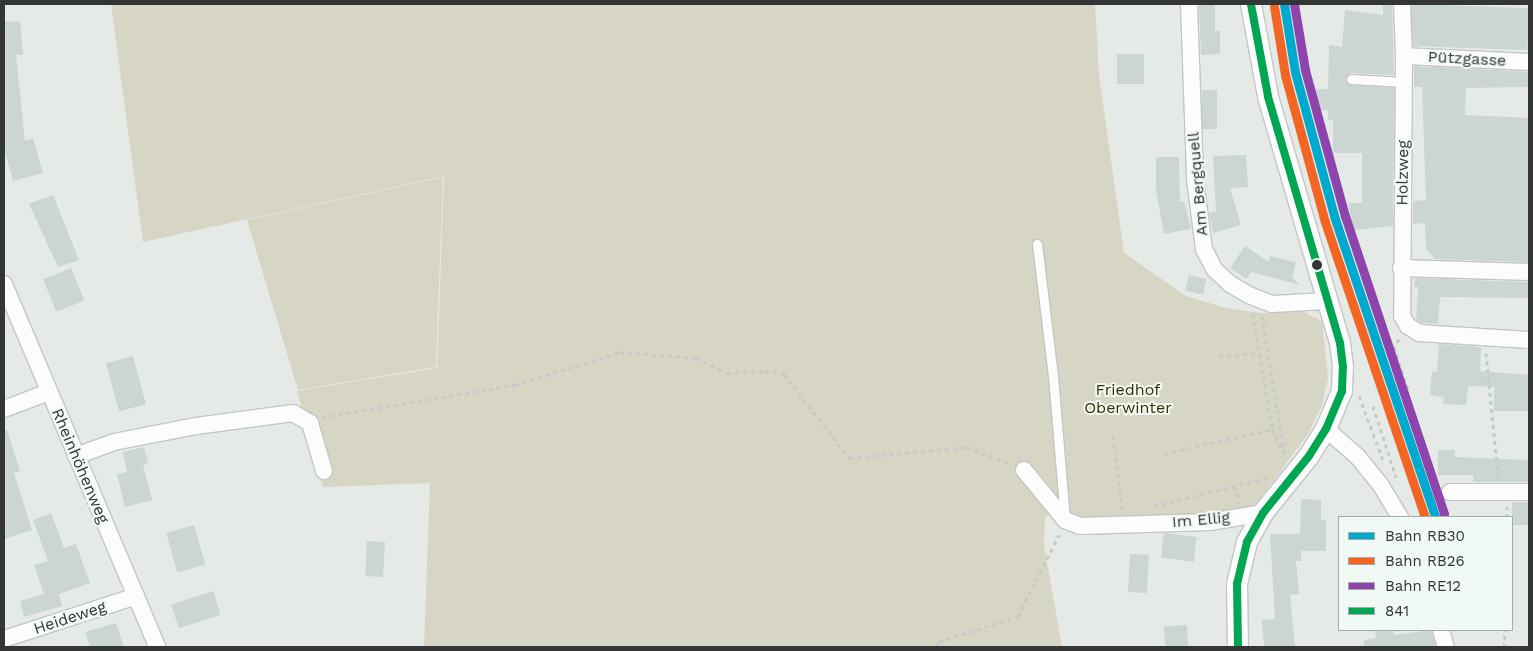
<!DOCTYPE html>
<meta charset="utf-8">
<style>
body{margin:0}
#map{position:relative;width:1533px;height:651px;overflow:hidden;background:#e6eae7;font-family:"Work Sans",sans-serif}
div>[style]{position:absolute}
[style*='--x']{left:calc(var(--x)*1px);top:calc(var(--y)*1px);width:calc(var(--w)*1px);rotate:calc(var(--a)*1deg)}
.green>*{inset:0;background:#d7d5c3}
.building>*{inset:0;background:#cbd5d2;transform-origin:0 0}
.path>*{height:3px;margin-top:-1.5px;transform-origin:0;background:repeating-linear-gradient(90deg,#c8cac9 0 4px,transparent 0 8px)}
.roads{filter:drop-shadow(1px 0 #c3c6c4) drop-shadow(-1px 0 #c3c6c4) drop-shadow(0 1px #c3c6c4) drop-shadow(0 -1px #c3c6c4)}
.service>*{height:9px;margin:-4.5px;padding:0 4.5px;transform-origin:4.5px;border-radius:4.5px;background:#fbfcfb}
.minor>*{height:16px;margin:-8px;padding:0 8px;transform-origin:8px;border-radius:8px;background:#fbfcfb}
.tertiary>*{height:20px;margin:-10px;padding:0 10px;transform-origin:10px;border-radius:10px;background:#fbfcfb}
.bus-1>*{height:8px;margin:-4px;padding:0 4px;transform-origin:4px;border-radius:4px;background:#00a651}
.rail-1>*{height:9px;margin:-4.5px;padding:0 4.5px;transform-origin:4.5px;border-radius:4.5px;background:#00a9ce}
.rail-2>*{height:9px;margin:-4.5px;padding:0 4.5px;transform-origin:4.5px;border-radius:4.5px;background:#f26522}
.rail-3>*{height:9px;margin:-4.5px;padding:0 4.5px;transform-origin:4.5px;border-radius:4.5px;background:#8e44ad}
.dots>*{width:14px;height:14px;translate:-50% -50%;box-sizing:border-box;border:2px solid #f1f9f4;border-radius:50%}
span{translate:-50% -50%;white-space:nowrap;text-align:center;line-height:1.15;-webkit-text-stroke:4px #f1f9f4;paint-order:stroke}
.street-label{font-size:16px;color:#333634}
.park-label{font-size:16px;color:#3a3101}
.frame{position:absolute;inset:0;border:5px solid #333634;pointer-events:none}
.legend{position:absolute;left:1338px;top:516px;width:175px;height:115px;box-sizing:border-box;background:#f1f9f4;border:1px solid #a5aba7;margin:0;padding:6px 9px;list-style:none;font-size:15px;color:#333634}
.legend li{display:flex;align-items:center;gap:10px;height:25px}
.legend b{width:25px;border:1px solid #a5aba7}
</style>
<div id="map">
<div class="green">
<i style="clip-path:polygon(111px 4px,1095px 4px,1099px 75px,1124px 253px,1186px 296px,1226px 308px,1262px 313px,1300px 310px,1322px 321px,1328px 378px,1322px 405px,1308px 434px,1257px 503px,1242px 510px,1194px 517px,1078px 520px,1065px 507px,1045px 517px,1044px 545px,1062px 647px,424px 647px,430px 483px,323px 487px,297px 391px,437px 368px,444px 176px,143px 242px)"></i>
<i style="clip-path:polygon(443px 177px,436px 367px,298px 390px,247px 220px)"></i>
</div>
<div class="building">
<i style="clip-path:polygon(1199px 4px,1215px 4px,1215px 31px,1220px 31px,1220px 54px,1201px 55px)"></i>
<i style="clip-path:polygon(1383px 4px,1392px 4px,1394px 75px,1351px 73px,1345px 79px,1351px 85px,1394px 88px,1393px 226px,1354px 230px,1348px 203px,1362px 203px,1362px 153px,1333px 153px,1333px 120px,1328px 120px,1328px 110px,1313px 111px,1312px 89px,1328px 89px,1329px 45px,1342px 47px,1345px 10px,1383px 15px)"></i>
<i style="left:1412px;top:4px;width:117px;height:42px;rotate:2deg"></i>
<i style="clip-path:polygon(20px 21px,23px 55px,16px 55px,25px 141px,33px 138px,43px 173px,13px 181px,4px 149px,4px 22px)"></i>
<i style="left:1117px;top:54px;width:27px;height:30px"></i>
<i style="clip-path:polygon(1414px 66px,1529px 72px,1529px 87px,1466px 88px,1465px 115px,1529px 118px,1529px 262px,1435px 259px,1426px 249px,1425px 223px,1413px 224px,1413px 201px,1426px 200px,1422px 87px,1414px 87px)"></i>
<i style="left:1202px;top:90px;width:15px;height:39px"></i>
<i style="clip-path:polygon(1246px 155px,1248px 187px,1230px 188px,1241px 225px,1213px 233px,1209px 213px,1216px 211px,1213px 156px)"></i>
<i style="clip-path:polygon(1156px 157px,1179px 157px,1180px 202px,1184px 201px,1191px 229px,1164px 234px,1156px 191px)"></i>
<i style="clip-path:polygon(53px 195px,79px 260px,58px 267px,29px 204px)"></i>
<i style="clip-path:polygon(1245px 246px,1269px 262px,1270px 256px,1296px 262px,1292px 277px,1300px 285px,1251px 272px,1246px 279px,1230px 268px)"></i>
<i style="left:71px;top:268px;width:35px;height:30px;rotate:68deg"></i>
<i style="left:1189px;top:275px;width:18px;height:16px;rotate:13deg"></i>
<i style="clip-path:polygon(1415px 278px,1529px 282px,1529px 298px,1440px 297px,1438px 324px,1422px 323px,1416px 319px,1418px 287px,1414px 287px)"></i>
<i style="clip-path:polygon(1439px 344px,1481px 347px,1480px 371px,1529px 375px,1529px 411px,1494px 411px,1494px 387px,1468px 386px,1466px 405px,1443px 404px,1444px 397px,1430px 395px,1432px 371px,1437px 372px)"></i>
<i style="left:133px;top:356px;width:50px;height:28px;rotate:75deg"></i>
<i style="clip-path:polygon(4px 430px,7px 430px,20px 471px,14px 473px,32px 530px,4px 539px)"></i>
<i style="clip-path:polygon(144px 447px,148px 463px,143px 464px,152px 500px,125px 507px,117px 474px,127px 472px,123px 452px)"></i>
<i style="clip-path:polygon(1438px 450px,1455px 450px,1455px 457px,1529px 460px,1529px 482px,1473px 482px,1473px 475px,1438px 475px)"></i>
<i style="clip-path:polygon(1301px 499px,1321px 500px,1321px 520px,1326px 520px,1326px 551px,1301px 551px,1301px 561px,1296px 561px,1299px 594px,1290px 595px,1295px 647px,1264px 647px,1262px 620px,1275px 619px,1270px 534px,1300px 534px)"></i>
<i style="left:1512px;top:502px;width:17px;height:23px"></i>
<i style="clip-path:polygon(51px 513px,64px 548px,76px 544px,90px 583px,59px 594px,62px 606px,24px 617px,20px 601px,44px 594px,34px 565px,48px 561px,33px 520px)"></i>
<i style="left:194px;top:525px;width:41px;height:29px;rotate:74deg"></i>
<i style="left:1164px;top:533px;width:33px;height:25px;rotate:7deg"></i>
<i style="left:367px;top:541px;width:18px;height:35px;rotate:3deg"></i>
<i style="left:1130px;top:554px;width:19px;height:38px;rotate:3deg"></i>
<i style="left:213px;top:591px;width:25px;height:44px;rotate:72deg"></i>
<i style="clip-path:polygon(116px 623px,124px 647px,90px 647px,85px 632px)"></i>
<i style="left:1187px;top:625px;width:22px;height:23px;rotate:87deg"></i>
<i style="clip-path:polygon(1375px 630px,1393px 630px,1394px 635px,1431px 630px,1436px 647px,1364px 647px,1364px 640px,1376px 638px)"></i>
</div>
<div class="path">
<i style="--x:1253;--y:313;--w:118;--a:80.7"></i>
<i style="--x:1272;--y:429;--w:21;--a:65"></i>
<i style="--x:1262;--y:316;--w:144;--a:80.8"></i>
<i style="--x:1399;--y:339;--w:9;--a:122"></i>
<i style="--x:1394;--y:347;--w:48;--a:71.9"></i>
<i style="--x:1486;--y:353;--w:124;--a:84.4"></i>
<i style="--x:1219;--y:356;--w:40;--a:-4.3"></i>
<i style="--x:1359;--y:396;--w:68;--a:69.4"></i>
<i style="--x:1373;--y:406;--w:75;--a:72.1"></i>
<i style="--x:323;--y:417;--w:195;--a:-9.5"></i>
<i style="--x:515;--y:385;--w:110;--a:-17.4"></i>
<i style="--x:620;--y:352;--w:76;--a:4.5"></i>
<i style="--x:696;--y:358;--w:34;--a:26"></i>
<i style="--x:727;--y:373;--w:38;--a:-3"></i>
<i style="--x:765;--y:371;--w:19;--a:9"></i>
<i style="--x:784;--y:374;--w:106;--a:52.3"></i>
<i style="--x:849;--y:458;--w:119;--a:-5.3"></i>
<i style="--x:967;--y:447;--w:46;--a:21.6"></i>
<i style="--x:1113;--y:435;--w:74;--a:83"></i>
<i style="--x:1164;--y:454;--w:111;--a:-13"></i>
<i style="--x:1235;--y:486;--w:18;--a:74"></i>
<i style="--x:1154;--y:506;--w:116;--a:-13.9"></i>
<i style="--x:1507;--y:517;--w:10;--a:-90"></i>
<i style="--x:936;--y:647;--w:6;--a:-59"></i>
<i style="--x:939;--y:642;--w:83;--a:-18.2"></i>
<i style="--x:1018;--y:616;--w:91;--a:-63.2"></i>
<i style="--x:1504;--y:647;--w:17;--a:-87"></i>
</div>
<div class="roads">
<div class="service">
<i style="--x:1351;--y:79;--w:53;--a:3.2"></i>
<i style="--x:1037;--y:244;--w:133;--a:83.1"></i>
<i style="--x:1053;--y:376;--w:144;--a:85.2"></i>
</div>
<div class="minor">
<i style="--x:1189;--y:4;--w:175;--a:88"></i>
<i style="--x:1195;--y:179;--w:71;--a:82.7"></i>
<i style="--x:1204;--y:249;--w:22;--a:63"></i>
<i style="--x:1214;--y:269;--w:22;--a:43"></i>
<i style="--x:1230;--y:284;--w:24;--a:30"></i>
<i style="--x:1251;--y:296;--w:22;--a:21"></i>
<i style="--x:1272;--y:304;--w:55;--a:-3.1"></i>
<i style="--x:1402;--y:4;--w:52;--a:87.8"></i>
<i style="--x:1404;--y:56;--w:260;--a:90.4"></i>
<i style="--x:1402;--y:316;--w:12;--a:59"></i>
<i style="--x:1408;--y:326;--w:13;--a:32"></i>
<i style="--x:1419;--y:333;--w:110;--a:3.6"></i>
<i style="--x:1404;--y:56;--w:125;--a:2.7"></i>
<i style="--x:1401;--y:268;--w:128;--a:1.8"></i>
<i style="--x:4;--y:284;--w:394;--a:67.1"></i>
<i style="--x:4;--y:409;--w:48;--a:-20.7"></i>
<i style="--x:1326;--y:429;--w:43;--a:41.2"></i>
<i style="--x:1358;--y:457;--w:35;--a:51"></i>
<i style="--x:1380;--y:484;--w:39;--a:59"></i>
<i style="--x:76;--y:456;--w:40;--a:-20.2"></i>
<i style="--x:114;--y:442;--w:84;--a:-11"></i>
<i style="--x:196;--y:426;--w:98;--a:-7.6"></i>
<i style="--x:293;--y:413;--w:20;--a:30"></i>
<i style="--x:310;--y:423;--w:50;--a:73.7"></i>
<i style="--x:1024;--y:470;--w:65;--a:50.6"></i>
<i style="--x:1065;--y:520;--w:16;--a:22"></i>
<i style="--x:1080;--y:526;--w:130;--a:-1.8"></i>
<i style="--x:1210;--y:522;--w:54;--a:-9.6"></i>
<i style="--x:1450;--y:492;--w:79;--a:0"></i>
<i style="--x:1441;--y:630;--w:18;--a:74"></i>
<i style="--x:4;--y:639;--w:139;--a:-18"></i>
</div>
<div class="tertiary">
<i style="--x:1238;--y:647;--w:63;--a:-90.9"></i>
<i style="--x:1237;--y:584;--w:43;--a:-76.6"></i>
<i style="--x:1247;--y:542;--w:33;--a:-61"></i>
<i style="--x:1263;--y:513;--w:73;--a:-51.1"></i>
<i style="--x:1309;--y:456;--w:32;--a:-58"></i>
<i style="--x:1326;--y:429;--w:41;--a:-67.2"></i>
<i style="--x:1342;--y:391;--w:24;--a:-88"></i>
<i style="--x:1343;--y:367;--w:24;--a:-97"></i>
<i style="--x:1340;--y:343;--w:257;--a:-106.3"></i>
<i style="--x:1268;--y:96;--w:94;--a:-100.5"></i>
</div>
</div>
<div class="bus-1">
<i style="--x:1238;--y:647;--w:63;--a:-90.9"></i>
<i style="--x:1237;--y:584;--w:43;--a:-76.6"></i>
<i style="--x:1247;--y:542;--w:33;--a:-61"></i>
<i style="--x:1263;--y:513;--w:73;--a:-51.1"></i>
<i style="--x:1309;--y:456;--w:32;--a:-58"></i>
<i style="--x:1326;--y:429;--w:41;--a:-67.2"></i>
<i style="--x:1342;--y:391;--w:24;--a:-88"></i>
<i style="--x:1343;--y:367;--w:24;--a:-97"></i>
<i style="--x:1340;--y:343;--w:257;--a:-106.3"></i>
<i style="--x:1268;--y:96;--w:94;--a:-100.5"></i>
</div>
<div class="rail-1">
<i style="--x:1284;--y:4;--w:69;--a:80.8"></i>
<i style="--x:1295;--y:72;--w:152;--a:74.8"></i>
<i style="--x:1335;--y:219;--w:314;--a:71.4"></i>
</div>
<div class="rail-2">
<i style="--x:1274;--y:6;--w:70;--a:80.9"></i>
<i style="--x:1285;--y:75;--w:152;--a:74.8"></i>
<i style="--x:1325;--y:222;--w:311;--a:71.3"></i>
</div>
<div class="rail-3">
<i style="--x:1294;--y:4;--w:67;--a:80.5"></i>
<i style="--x:1305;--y:70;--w:151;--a:74.7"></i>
<i style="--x:1345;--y:216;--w:314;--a:71.6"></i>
</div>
<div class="dots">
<i style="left:1317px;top:265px;background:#333634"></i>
</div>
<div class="street-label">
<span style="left:1467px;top:59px;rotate:3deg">Pützgasse</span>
<span style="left:1403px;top:173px;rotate:-89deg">Holzweg</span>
<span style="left:1198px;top:184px;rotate:-95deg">Am Bergquell</span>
<span style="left:80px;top:466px;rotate:67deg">Rheinhöhenweg</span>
<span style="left:1201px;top:520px;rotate:-5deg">Im Ellig</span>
<span style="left:70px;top:618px;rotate:-18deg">Heideweg</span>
</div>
<div class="park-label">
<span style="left:1128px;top:399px">Friedhof<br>Oberwinter</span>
</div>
<div class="frame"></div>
<ul class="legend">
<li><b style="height:6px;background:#00a9ce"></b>Bahn RB30</li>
<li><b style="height:6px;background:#f26522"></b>Bahn RB26</li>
<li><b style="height:6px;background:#8e44ad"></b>Bahn RE12</li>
<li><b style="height:6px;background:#00a651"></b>841</li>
</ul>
</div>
